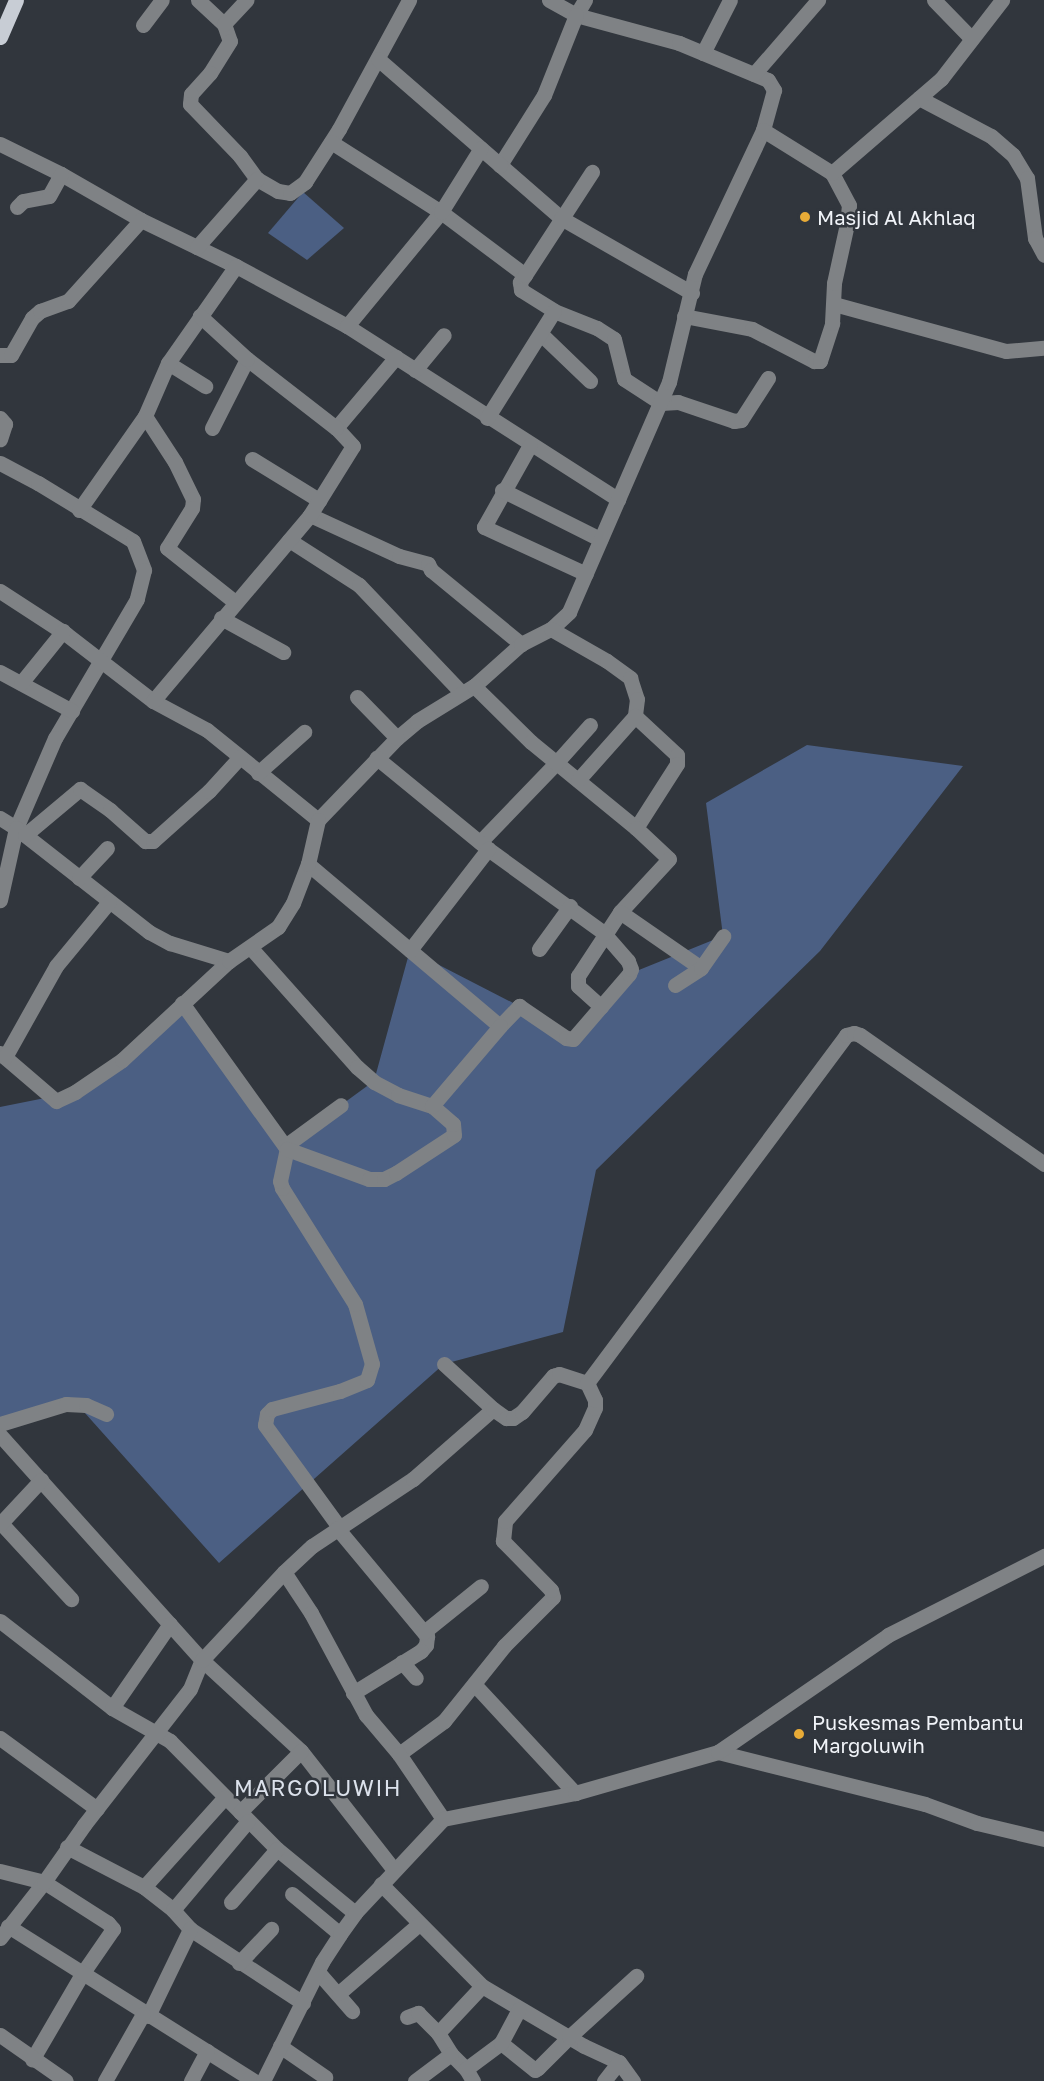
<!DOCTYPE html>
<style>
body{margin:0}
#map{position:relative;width:1044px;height:2081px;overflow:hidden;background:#31363d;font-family:"Golos Text",sans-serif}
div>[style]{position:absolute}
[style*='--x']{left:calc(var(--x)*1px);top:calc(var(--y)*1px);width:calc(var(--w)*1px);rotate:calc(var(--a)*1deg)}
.green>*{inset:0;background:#4b5f83}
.minor>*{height:15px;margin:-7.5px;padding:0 7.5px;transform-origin:7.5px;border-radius:7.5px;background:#7f8285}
.major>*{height:15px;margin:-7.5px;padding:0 7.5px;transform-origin:7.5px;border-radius:7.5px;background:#c8cdd5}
.dots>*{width:16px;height:16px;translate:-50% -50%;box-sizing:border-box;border:3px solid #31363d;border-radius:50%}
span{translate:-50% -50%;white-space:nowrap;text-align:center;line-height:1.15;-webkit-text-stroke:5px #31363d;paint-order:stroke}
.poi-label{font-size:20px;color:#f0f3f8}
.left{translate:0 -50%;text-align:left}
.quarter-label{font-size:22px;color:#dce2ec;letter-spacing:1.5px}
</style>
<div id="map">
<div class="green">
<i style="clip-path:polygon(303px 192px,344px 228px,307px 260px,268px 233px)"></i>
<i style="clip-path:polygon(807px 745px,963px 766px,820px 951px,596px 1170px,563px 1332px,444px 1364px,219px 1563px,76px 1403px,0 1424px,0 1107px,75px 1092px,182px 1003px,285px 1146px,374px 1081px,410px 950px,519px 1006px,567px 1038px,629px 974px,723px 936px,706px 803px)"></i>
</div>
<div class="minor">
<i style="--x:198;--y:0;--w:35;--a:43"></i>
<i style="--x:224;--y:24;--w:18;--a:71"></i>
<i style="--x:230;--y:41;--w:38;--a:122"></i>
<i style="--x:210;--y:73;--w:28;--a:132"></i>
<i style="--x:191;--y:94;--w:10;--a:96"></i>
<i style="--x:190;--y:104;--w:72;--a:46.1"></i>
<i style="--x:240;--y:156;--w:29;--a:54"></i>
<i style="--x:257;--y:179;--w:24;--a:30"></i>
<i style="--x:278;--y:191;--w:12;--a:9"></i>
<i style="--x:290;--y:193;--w:19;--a:-36"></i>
<i style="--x:305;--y:182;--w:63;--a:-57.3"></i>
<i style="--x:339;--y:129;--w:147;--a:-61.5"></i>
<i style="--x:549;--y:0;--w:31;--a:29"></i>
<i style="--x:576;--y:15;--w:107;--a:15.2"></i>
<i style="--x:679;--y:43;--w:96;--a:22.6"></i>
<i style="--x:768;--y:80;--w:12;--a:59"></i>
<i style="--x:774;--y:90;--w:41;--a:105.4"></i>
<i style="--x:585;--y:0;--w:17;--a:121"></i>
<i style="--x:576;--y:15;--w:86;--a:111.8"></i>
<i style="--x:544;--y:95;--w:83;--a:122.2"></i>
<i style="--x:500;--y:165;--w:81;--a:41"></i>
<i style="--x:561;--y:218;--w:151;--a:29.8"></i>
<i style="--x:934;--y:0;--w:54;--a:45.7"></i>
<i style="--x:224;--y:24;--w:33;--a:-47"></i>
<i style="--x:143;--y:25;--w:31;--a:-53"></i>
<i style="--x:703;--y:53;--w:59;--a:-63"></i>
<i style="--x:378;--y:59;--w:162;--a:41"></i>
<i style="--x:754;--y:74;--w:98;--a:-49.1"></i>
<i style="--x:919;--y:98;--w:81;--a:27.8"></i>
<i style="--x:991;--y:136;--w:29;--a:41"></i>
<i style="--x:1013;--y:155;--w:27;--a:59"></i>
<i style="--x:1027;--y:178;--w:61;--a:82.4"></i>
<i style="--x:1035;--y:238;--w:19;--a:62"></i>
<i style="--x:331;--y:142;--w:130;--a:32.5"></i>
<i style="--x:441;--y:212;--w:105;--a:36.9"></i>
<i style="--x:525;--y:275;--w:9;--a:126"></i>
<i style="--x:520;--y:282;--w:8;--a:83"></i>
<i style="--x:521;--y:290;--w:39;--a:32"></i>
<i style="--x:554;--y:311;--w:46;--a:21.6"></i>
<i style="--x:597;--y:328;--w:20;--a:33"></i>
<i style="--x:614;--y:339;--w:41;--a:76"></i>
<i style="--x:624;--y:379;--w:44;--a:33"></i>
<i style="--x:661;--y:403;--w:17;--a:-3"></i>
<i style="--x:678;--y:402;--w:59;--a:18.7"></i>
<i style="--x:734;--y:421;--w:7;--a:-8"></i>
<i style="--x:741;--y:420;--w:50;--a:-57.3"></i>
<i style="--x:0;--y:144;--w:68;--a:26.2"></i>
<i style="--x:61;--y:174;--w:92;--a:29.9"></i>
<i style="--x:141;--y:220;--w:106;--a:25.8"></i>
<i style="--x:236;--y:266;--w:126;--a:28.4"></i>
<i style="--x:347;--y:326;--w:322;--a:32.6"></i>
<i style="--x:17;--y:207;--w:8;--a:-45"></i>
<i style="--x:23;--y:201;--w:26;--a:-11"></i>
<i style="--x:49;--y:196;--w:25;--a:-61"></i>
<i style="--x:197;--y:247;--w:91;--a:-48.6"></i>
<i style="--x:525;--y:275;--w:123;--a:-57"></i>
<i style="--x:834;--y:304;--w:178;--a:15.3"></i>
<i style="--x:1006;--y:351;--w:38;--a:-5"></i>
<i style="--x:684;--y:316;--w:69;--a:10.8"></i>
<i style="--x:752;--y:329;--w:70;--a:27.3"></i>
<i style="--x:814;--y:361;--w:6;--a:0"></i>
<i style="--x:820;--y:361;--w:40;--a:-72"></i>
<i style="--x:832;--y:323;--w:40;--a:-87.1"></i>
<i style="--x:834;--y:283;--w:60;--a:-77.6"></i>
<i style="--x:847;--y:224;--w:19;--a:-84"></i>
<i style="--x:849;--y:205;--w:36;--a:-118"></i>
<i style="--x:347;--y:326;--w:148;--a:-50.5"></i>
<i style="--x:441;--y:212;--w:75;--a:-58"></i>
<i style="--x:541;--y:334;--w:68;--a:43.8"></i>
<i style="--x:0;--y:355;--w:11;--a:0"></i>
<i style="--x:11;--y:355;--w:43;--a:-60.4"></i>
<i style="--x:32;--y:318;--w:11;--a:-41"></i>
<i style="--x:40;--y:311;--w:30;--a:-20"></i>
<i style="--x:68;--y:301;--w:109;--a:-48"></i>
<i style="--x:168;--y:363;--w:44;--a:31.9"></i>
<i style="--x:415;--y:370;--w:45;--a:-50.4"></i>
<i style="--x:145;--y:416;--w:55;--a:56.9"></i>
<i style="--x:175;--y:462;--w:41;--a:64.1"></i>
<i style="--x:193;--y:499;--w:9;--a:96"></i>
<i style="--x:192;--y:508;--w:47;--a:122"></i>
<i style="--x:167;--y:548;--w:87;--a:38.5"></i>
<i style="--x:0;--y:418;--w:8;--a:50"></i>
<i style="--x:5;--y:424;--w:16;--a:108"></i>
<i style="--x:487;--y:418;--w:126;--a:-57.9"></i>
<i style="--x:212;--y:428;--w:77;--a:-63.1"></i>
<i style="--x:336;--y:428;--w:93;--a:-49.8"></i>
<i style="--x:530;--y:445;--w:94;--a:119.3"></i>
<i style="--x:484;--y:527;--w:112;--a:24.7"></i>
<i style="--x:252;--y:459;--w:79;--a:31.5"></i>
<i style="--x:0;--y:463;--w:43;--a:27.8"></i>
<i style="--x:38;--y:483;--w:111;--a:31.4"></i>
<i style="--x:133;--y:541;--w:31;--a:69"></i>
<i style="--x:144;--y:570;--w:30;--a:104"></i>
<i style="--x:137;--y:599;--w:161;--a:120.5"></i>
<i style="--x:55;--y:738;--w:98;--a:113.4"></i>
<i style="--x:16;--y:828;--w:169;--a:38"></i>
<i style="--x:149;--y:932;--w:24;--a:28"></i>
<i style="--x:170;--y:943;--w:62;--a:17"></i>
<i style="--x:502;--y:490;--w:110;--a:26.6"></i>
<i style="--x:79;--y:510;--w:115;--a:-54.9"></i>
<i style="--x:145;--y:416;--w:58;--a:-66.5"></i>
<i style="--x:168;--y:363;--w:118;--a:-55"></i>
<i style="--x:310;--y:515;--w:98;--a:24.7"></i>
<i style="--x:399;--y:556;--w:30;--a:15"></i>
<i style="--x:428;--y:564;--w:7;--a:63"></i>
<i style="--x:431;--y:570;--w:117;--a:39.4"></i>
<i style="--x:289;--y:540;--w:83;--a:32.7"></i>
<i style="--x:359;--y:585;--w:149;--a:46.4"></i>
<i style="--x:0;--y:591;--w:79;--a:33.1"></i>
<i style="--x:66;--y:634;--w:110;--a:37.6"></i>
<i style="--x:153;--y:701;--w:61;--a:28.2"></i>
<i style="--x:207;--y:730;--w:143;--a:39"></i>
<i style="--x:318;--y:820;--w:114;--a:-46.1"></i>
<i style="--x:397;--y:738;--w:26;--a:-40"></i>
<i style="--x:417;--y:721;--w:67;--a:-31.6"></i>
<i style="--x:474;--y:686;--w:63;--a:-41.8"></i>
<i style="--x:521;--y:644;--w:34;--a:-27"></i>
<i style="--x:551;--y:629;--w:25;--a:-43"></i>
<i style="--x:569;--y:612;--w:251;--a:-66.5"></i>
<i style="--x:669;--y:382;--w:111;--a:-76.5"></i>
<i style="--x:695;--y:274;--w:159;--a:-64.7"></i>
<i style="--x:763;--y:130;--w:81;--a:31.9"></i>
<i style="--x:832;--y:173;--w:144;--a:-40.8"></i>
<i style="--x:941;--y:79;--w:100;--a:-52.3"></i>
<i style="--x:221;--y:618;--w:71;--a:28.7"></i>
<i style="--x:551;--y:629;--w:64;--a:29.7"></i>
<i style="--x:607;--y:661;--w:29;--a:36"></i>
<i style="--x:630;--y:678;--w:22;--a:72"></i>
<i style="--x:637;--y:699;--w:17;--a:97"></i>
<i style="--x:635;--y:716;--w:57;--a:42.9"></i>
<i style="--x:677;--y:755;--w:9;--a:90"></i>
<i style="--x:677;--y:764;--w:76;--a:122.6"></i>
<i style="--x:0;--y:672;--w:82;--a:28.4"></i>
<i style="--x:21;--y:683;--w:67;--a:-51.1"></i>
<i style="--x:474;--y:686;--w:80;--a:44.5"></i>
<i style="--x:531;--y:742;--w:136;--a:39.3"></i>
<i style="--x:636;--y:828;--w:45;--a:43.2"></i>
<i style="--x:669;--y:859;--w:72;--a:132.8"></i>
<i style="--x:620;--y:912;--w:77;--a:123.3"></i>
<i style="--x:578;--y:976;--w:10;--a:90"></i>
<i style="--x:578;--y:986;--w:31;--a:42"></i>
<i style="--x:357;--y:697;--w:57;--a:45.7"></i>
<i style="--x:153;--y:701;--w:243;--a:-49.8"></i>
<i style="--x:310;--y:515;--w:81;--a:-58.1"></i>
<i style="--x:353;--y:446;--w:25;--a:-133"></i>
<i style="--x:336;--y:428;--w:113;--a:-142.2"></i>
<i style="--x:247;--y:359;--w:64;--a:-137.5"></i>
<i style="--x:258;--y:773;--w:62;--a:-41.7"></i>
<i style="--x:578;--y:780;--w:86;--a:-48.3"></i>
<i style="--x:0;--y:818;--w:19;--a:32"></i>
<i style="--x:16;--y:828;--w:74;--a:102.5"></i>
<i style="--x:25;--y:835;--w:72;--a:-39.9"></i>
<i style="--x:80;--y:789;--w:37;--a:35"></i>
<i style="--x:110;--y:810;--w:47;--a:41.5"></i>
<i style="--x:145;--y:841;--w:8;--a:0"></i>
<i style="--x:153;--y:841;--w:75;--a:-41.8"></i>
<i style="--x:209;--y:791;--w:46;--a:-47.6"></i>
<i style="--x:480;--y:842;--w:110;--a:-46.1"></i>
<i style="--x:556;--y:763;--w:51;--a:-48.2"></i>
<i style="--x:308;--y:864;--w:251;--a:40.2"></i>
<i style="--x:500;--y:1026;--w:28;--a:-46"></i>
<i style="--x:519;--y:1006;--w:57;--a:34.2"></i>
<i style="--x:566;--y:1038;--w:7;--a:8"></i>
<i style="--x:573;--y:1039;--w:86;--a:-49.3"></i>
<i style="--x:629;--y:974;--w:5;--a:-68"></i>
<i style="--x:631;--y:969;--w:9;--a:-111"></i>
<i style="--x:628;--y:961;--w:37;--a:-131"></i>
<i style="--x:604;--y:933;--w:143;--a:-144.1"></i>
<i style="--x:488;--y:849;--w:144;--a:-140.7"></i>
<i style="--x:79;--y:878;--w:41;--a:-47"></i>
<i style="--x:620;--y:912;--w:98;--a:34.7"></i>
<i style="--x:250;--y:947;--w:161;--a:48.3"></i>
<i style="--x:357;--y:1067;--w:23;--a:41"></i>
<i style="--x:374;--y:1082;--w:27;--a:28"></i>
<i style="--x:398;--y:1095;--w:36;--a:18"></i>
<i style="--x:539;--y:949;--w:53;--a:-54.2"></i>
<i style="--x:410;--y:950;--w:128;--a:-52.3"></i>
<i style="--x:675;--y:985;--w:31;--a:-33"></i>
<i style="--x:701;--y:968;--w:39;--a:-55"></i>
<i style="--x:182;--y:1003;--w:180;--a:54.3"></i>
<i style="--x:0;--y:1053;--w:74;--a:40.6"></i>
<i style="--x:56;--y:1101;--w:21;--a:-25"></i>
<i style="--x:75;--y:1092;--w:57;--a:-34.2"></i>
<i style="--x:122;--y:1060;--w:146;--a:-42.8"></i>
<i style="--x:229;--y:961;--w:60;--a:-34.8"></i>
<i style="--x:278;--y:927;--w:28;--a:-58"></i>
<i style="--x:293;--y:903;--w:42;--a:-69"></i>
<i style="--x:308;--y:864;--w:45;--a:-77.2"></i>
<i style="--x:5;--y:1057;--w:104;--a:-60.7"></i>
<i style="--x:56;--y:966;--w:83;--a:-50.4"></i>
<i style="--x:285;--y:1146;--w:69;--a:-36.2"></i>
<i style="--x:444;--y:1364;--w:67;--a:42.6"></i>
<i style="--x:0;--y:1424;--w:69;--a:-16.9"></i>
<i style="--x:66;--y:1404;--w:20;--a:3"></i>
<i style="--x:86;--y:1405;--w:22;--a:24"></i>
<i style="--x:0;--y:1435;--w:302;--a:48.1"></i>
<i style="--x:202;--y:1660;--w:134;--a:42.6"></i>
<i style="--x:301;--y:1751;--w:151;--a:52"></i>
<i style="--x:0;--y:1522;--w:105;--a:47.3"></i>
<i style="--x:1;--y:1523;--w:59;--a:-47.1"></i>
<i style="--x:339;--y:1527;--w:126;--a:-126"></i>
<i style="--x:265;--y:1425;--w:11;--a:-80"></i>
<i style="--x:267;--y:1414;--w:7;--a:-45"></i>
<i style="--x:272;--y:1409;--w:70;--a:-14.8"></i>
<i style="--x:340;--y:1391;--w:29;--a:-22"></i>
<i style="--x:367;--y:1380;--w:17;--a:-73"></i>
<i style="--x:372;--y:1364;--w:62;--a:-105.8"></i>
<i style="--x:355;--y:1304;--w:137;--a:-122.2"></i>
<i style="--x:282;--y:1188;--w:7;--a:-106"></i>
<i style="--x:280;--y:1181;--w:33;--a:-78"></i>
<i style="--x:287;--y:1149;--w:87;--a:20.1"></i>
<i style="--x:369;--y:1179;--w:15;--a:0"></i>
<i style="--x:384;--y:1179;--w:13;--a:-27"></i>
<i style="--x:396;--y:1173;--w:69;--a:-33.2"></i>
<i style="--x:454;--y:1135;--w:11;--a:-95"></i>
<i style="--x:453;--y:1124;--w:28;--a:-139"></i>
<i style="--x:432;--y:1106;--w:105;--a:-49.6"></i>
<i style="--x:337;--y:1528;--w:141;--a:50.2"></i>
<i style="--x:427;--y:1636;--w:9;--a:96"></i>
<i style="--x:426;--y:1645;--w:8;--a:130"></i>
<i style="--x:421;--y:1651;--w:80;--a:148.3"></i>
<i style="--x:284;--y:1572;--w:38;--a:-43"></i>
<i style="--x:312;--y:1546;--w:121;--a:-33.6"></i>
<i style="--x:413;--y:1479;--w:106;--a:-41.2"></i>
<i style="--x:493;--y:1409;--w:16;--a:35"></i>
<i style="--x:506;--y:1418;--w:7;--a:0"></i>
<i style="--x:513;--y:1418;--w:11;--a:-34"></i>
<i style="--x:522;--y:1412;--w:48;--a:-49.3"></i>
<i style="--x:553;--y:1376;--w:6;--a:-18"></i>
<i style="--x:559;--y:1374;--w:29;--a:18"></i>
<i style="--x:0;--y:1621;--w:142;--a:37.8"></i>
<i style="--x:112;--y:1708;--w:67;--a:29.6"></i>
<i style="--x:170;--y:1741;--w:152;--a:45.3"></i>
<i style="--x:277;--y:1849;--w:101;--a:39.4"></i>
<i style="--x:424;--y:1632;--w:73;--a:-38.9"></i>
<i style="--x:402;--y:1662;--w:21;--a:49"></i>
<i style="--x:474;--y:1684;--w:149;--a:47.2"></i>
<i style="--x:112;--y:1708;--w:102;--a:-55.4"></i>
<i style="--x:0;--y:1738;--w:120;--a:36.2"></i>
<i style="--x:718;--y:1752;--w:213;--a:14.1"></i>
<i style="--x:925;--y:1804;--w:55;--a:20.1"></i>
<i style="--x:977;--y:1823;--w:69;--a:13.4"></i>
<i style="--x:399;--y:1754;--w:56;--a:-36.3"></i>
<i style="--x:444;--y:1721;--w:96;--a:-51.3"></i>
<i style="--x:504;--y:1646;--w:69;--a:-45"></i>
<i style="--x:553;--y:1597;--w:7;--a:-106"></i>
<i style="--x:551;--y:1590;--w:69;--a:-134.4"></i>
<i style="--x:503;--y:1541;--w:20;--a:-84"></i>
<i style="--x:505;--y:1521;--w:121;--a:-48.7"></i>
<i style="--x:585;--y:1430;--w:24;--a:-66"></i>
<i style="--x:595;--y:1408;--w:8;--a:-90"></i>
<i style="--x:595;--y:1400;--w:19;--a:-115"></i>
<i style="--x:587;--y:1383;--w:434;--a:-53.3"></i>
<i style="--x:846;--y:1035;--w:8;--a:-14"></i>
<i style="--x:854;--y:1033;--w:6;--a:18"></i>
<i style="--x:860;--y:1035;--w:225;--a:35"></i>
<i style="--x:240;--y:1812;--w:86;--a:-45"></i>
<i style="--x:67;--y:1847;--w:87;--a:27.5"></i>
<i style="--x:144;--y:1887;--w:37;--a:38"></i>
<i style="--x:173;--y:1910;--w:25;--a:48"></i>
<i style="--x:190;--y:1929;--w:135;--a:33.2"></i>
<i style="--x:0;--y:1871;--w:45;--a:14"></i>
<i style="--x:44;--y:1882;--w:76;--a:32.6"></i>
<i style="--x:108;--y:1923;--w:8;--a:50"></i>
<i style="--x:113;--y:1929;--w:55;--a:124.6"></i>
<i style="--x:82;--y:1974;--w:99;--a:120.2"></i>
<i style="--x:381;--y:1884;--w:144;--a:45.3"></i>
<i style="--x:482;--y:1986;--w:118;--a:30.5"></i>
<i style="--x:584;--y:2046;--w:38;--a:25"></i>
<i style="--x:619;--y:2062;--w:24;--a:54"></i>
<i style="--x:144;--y:1887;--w:120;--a:-48"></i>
<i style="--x:292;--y:1894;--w:62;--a:39.8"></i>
<i style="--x:231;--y:1902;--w:70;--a:-49"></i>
<i style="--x:173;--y:1910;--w:116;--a:-49.9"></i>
<i style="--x:8;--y:1926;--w:291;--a:32.2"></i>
<i style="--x:0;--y:1938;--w:71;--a:-51.8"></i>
<i style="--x:44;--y:1882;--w:70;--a:-54.9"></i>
<i style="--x:84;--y:1825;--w:172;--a:-52.1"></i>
<i style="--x:190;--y:1689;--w:31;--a:-68"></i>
<i style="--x:202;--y:1660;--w:120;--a:-47"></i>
<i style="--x:284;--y:1572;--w:49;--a:56.6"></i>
<i style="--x:311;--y:1613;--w:116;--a:61.7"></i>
<i style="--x:366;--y:1715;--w:51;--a:49.8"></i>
<i style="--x:399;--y:1754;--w:78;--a:55.9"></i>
<i style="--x:239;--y:1963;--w:47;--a:-46.7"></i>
<i style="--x:318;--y:1972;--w:52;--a:48.9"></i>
<i style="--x:339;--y:1993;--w:106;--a:-40.8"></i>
<i style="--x:148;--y:2016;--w:97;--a:-64.2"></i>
<i style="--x:407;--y:2017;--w:12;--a:-20"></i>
<i style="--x:418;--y:2013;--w:28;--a:45"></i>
<i style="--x:438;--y:2033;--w:25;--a:58"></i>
<i style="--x:451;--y:2054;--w:21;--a:45"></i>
<i style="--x:438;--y:2033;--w:64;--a:-46.9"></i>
<i style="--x:0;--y:2035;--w:80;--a:34.9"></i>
<i style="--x:501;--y:2043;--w:43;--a:38.5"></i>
<i style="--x:535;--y:2070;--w:4;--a:-34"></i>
<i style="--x:538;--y:2068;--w:44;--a:-45"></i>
<i style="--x:569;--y:2037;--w:91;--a:-42.3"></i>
<i style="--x:280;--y:2046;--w:55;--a:34.6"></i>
<i style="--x:105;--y:2081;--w:77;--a:-60.4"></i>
<i style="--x:191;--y:2081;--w:34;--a:-62"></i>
<i style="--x:263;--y:2081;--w:133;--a:-63.6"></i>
<i style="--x:322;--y:1962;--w:33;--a:-57"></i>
<i style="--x:340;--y:1934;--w:26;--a:-54"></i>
<i style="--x:355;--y:1913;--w:129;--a:-46.9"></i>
<i style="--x:443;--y:1819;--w:135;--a:-11.1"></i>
<i style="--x:575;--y:1793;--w:149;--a:-16"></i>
<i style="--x:718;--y:1752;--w:206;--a:-34.5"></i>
<i style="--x:888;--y:1635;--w:175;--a:-26.9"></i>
<i style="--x:415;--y:2081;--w:45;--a:-36.9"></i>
<i style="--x:473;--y:2081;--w:14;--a:-120"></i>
<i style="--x:466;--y:2069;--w:44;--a:-36.6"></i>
<i style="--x:501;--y:2043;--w:38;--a:-62"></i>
<i style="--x:604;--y:2081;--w:24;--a:-52"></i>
</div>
<div class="major">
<i style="--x:0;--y:37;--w:40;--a:-66.6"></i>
</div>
<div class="dots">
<i style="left:805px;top:217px;background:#e8ab37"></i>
<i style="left:799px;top:1734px;background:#e8ab37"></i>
</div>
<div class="poi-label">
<span class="left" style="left:817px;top:217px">Masjid Al Akhlaq</span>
<span class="left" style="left:812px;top:1734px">Puskesmas Pembantu<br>Margoluwih</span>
</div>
<div class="quarter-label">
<span style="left:318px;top:1788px">MARGOLUWIH</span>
</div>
</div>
